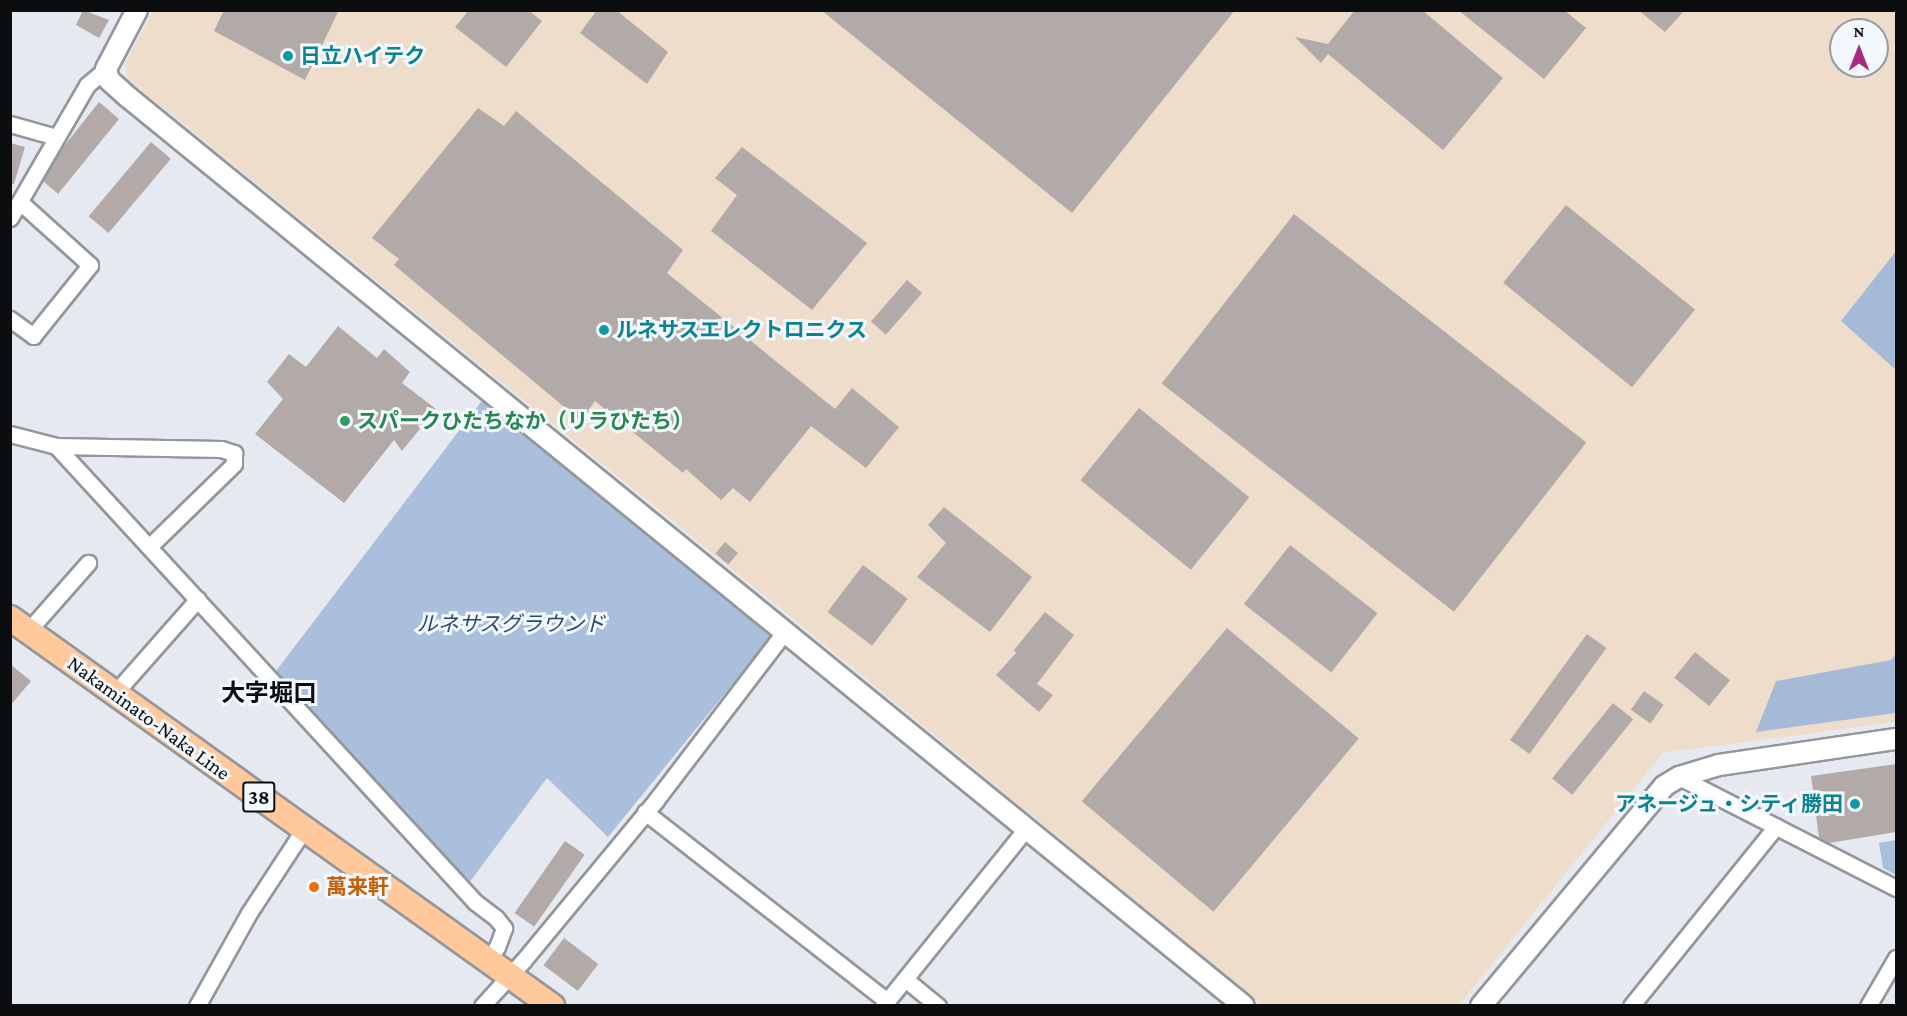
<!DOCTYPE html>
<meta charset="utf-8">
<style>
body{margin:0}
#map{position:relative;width:1907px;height:1016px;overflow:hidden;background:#e6eaf0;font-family:"Crimson Pro","Noto Sans JP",serif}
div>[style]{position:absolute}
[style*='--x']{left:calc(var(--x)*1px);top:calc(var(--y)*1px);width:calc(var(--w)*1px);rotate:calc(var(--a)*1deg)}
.industrial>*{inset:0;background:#efddcc}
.green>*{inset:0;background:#a9bfdc}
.forest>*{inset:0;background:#a4bad7}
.building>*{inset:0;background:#b2aaa8;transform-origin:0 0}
.roads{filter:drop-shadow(2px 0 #93979c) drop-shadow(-2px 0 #93979c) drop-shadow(0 2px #93979c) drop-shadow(0 -2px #93979c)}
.minor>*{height:15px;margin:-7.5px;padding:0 7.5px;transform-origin:7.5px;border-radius:7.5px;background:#fff}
.tertiary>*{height:20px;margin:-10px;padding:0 10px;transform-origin:10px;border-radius:10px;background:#fff}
.primary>*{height:24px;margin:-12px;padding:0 12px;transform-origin:12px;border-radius:12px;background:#ffc99c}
.dots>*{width:16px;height:16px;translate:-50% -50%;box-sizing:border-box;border:3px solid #f3f8fe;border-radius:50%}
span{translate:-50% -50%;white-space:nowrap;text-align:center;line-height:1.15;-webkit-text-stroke:6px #f3f8fe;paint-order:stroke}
.shield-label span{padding:2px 4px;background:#f3f8fe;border:2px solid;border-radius:4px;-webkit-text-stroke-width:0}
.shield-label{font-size:20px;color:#0c0d0f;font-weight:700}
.culture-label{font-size:21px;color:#0d838f;font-weight:700}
.left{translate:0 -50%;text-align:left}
.right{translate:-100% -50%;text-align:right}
.leisure-label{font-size:21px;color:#27864d;font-weight:700}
.park-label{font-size:21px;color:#2a4972;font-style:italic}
.street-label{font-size:21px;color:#0c0d0f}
.food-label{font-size:21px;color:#c56008;font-weight:700}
.quarter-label{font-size:24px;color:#0c0d0f;font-weight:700}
.frame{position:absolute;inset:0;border:12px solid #0c0d0f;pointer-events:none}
.north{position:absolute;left:1829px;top:18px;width:60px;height:60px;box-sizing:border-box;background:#f3f8fe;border:2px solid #979a9e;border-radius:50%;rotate:0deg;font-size:16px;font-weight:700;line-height:24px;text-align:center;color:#0c0d0f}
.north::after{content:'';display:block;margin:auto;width:21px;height:27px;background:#a52c82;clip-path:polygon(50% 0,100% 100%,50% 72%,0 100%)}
</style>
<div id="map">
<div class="industrial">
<i style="clip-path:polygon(evenodd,154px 10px,1896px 11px,1896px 722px,1663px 753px,1459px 1005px,1262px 1005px,797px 622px,128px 79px,125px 63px,154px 10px,1841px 30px,1877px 30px,1877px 66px,1841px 66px,1841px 30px)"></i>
</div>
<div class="green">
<i style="clip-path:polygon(484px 398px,775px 632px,608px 837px,547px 778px,469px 883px,276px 671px)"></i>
<i style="clip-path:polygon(1896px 840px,1896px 875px,1883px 868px,1879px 843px)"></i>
</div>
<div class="forest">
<i style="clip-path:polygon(1896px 251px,1896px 370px,1841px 321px)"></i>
<i style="clip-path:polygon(1896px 653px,1896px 713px,1756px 732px,1776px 681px,1891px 660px)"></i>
</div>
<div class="building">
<i style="clip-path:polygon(83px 10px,109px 20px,99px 38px,76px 25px)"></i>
<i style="clip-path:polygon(224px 10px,339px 10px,305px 80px,214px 31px)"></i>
<i style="clip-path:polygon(469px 10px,528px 10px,542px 21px,506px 67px,455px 27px)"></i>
<i style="clip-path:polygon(597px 10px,616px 10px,668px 52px,647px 84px,580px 33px)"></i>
<i style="clip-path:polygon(821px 10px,1235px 10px,1072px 213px)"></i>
<i style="clip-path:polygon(1355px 10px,1422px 10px,1503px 78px,1443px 150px,1328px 54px,1321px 63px,1295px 37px,1328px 44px)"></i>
<i style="clip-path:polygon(1458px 10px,1564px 10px,1586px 28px,1544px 79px)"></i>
<i style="clip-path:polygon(1638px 10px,1685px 10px,1665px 32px)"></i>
<i style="clip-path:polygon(99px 102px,119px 119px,58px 194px,43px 181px,61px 150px)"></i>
<i style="clip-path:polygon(478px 108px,504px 126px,516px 111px,683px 250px,667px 273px,835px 409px,852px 388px,899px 427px,866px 468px,811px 426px,750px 502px,733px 488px,721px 500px,686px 469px,683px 473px,595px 401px,581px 421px,394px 265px,399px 259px,372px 238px)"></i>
<i style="left:151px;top:142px;width:26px;height:97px;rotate:40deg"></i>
<i style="clip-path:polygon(10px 143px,25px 147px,14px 184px,10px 184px)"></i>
<i style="clip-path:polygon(742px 147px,867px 243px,812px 310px,711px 231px,737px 195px,715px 178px)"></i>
<i style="left:1566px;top:205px;width:166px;height:100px;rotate:39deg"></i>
<i style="left:1294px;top:214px;width:371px;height:215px;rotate:38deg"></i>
<i style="left:907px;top:280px;width:20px;height:55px;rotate:41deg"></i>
<i style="clip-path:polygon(338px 326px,377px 358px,384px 349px,410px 372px,402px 383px,436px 409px,402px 451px,394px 440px,344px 503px,255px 434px,283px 399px,267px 382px,289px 354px,306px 367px)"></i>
<i style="left:1139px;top:408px;width:142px;height:93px;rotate:39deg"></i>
<i style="clip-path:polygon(944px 507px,1032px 577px,990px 632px,917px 577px,946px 543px,928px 525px)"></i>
<i style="left:725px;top:542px;width:17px;height:15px;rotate:40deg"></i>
<i style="left:1290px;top:545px;width:111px;height:75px;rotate:38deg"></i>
<i style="left:863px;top:565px;width:56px;height:59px;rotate:37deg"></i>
<i style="clip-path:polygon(1045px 612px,1074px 635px,1037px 684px,1053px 695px,1039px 712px,996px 675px,1016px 653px,1014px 650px)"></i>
<i style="left:1227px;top:628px;width:172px;height:226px;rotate:40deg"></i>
<i style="left:1587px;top:634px;width:24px;height:131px;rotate:36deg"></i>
<i style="left:1695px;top:652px;width:45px;height:33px;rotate:39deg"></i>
<i style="clip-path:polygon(10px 664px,31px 681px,10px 706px)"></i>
<i style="left:1644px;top:691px;width:24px;height:23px;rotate:35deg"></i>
<i style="left:1613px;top:703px;width:26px;height:97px;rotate:39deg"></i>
<i style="clip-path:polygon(1896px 764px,1896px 832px,1829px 843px,1819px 838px,1811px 776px)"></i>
<i style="left:565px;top:841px;width:24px;height:88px;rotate:35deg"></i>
<i style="left:564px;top:938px;width:43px;height:34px;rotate:37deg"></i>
</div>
<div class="roads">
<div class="minor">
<i style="--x:10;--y:124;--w:48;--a:15.8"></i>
<i style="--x:10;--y:218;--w:154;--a:-59.9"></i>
<i style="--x:87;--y:85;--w:25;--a:-40"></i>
<i style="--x:10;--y:319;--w:29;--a:36"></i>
<i style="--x:33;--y:336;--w:91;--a:-51.2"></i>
<i style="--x:90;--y:265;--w:94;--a:-138"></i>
<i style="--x:10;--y:434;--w:48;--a:14.6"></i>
<i style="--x:56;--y:446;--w:165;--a:1"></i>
<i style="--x:221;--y:449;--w:14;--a:17"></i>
<i style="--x:234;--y:453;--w:11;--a:90"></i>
<i style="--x:234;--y:464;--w:117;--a:135.7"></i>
<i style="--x:56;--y:446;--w:619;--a:47.42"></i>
<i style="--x:475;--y:902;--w:26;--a:37"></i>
<i style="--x:496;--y:918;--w:13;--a:51"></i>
<i style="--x:504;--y:928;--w:20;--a:110"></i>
<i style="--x:497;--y:947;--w:16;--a:125"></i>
<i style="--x:28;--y:631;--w:91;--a:-48.6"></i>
<i style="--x:115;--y:693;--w:125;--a:-48.6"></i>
<i style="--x:1679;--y:777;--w:244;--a:27.1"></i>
<i style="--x:645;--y:812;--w:307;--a:38"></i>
<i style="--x:905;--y:979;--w:43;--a:39.3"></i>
<i style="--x:197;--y:1006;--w:107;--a:-60.8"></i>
<i style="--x:249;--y:913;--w:100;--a:-56.8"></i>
<i style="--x:482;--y:1006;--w:61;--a:-47.7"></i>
<i style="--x:523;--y:961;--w:209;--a:-50.4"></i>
<i style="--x:656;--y:800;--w:213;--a:-52.6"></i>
<i style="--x:883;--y:1006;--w:228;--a:-51.1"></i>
<i style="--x:1631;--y:1006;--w:231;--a:-51.1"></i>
<i style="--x:1868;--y:1006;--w:56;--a:-59.7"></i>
</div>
<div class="tertiary">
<i style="--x:137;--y:10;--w:67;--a:117.7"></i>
<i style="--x:106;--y:69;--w:11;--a:75"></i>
<i style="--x:109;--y:80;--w:25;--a:42"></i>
<i style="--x:128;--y:97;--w:1439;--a:39.16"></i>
<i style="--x:1481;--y:1006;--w:286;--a:-50.2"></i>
<i style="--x:1664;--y:786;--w:17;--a:-31"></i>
<i style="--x:1679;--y:777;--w:42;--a:-16.7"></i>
<i style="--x:1719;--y:765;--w:179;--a:-8.4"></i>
</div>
<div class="primary">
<i style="--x:10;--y:618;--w:667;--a:35.6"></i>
</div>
</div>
<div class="dots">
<i style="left:288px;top:56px;background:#0f9aa8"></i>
<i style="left:604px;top:330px;background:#0f9aa8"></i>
<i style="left:345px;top:421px;background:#2e9e5b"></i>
<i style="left:1855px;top:804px;background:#0f9aa8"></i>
<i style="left:314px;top:887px;background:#e8710a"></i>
</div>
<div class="shield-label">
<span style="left:259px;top:797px">38</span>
</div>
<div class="culture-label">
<span class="left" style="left:300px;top:56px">日立ハイテク</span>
<span class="left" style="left:616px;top:330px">ルネサスエレクトロニクス</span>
<span class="right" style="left:1843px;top:804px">アネージュ・シティ勝田</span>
</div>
<div class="leisure-label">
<span class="left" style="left:357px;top:421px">スパークひたちなか（リラひたち）</span>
</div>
<div class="park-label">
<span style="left:511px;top:624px">ルネサスグラウンド</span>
</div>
<div class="street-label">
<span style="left:149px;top:718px;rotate:36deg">Nakaminato-Naka Line</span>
</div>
<div class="food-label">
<span class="left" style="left:326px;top:887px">萬来軒</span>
</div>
<div class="quarter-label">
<span style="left:269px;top:693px">大字堀口</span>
</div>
<div class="frame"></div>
<div class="north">N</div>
</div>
